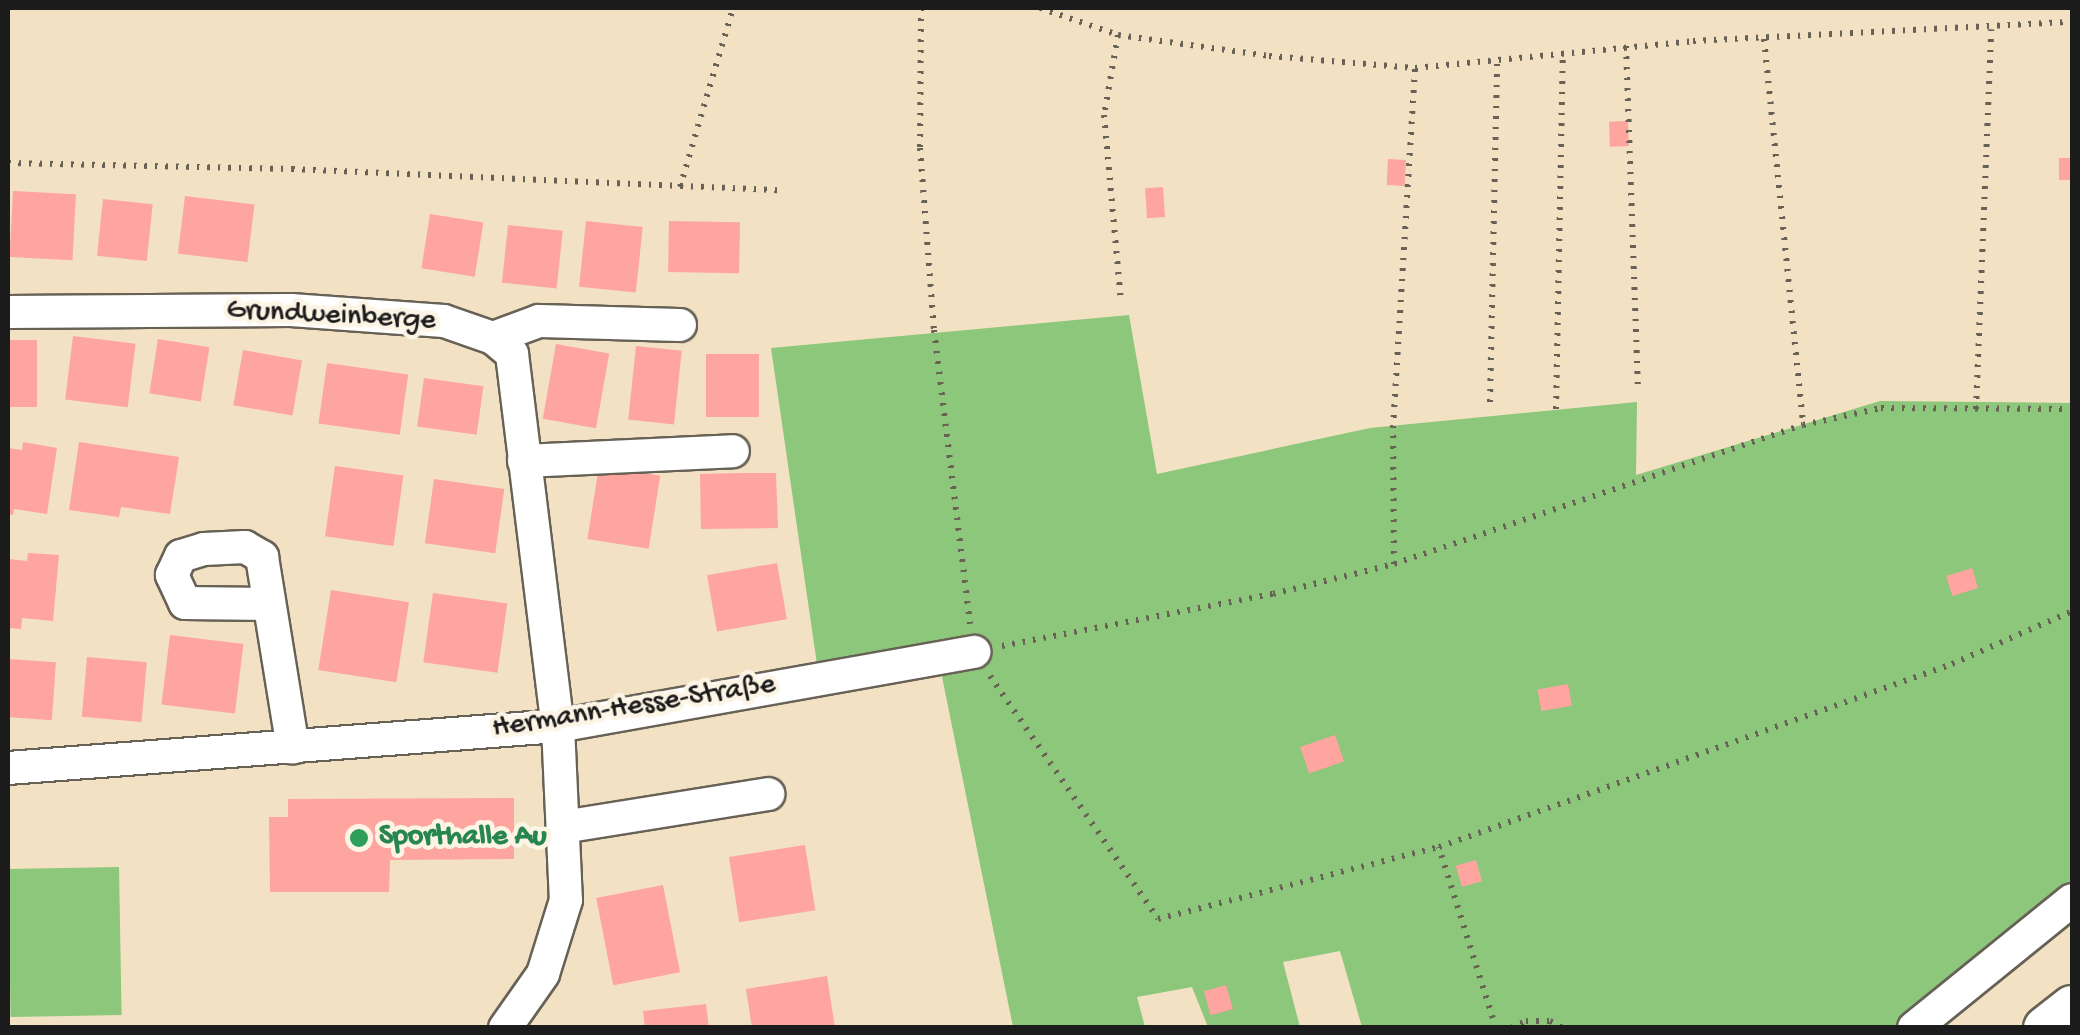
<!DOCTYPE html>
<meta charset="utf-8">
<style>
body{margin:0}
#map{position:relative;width:2080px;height:1035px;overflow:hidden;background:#f3e1c3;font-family:"Gochi Hand",sans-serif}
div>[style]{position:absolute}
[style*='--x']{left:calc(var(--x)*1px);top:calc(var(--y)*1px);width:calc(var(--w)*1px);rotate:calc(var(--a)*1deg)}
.green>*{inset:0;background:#8cc77b;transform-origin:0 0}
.building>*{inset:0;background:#fda59e;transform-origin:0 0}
.path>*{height:6px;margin-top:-3px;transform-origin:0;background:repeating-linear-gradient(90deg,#676156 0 2.5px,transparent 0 10.5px)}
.roads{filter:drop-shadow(2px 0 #676156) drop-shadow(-2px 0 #676156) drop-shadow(0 2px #676156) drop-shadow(0 -2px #676156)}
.minor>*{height:32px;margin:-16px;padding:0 16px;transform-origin:16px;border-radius:16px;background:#fff}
.major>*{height:42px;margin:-21px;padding:0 21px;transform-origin:21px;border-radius:21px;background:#fff}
.dots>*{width:28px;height:28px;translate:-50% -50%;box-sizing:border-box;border:5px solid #fcf5e5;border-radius:50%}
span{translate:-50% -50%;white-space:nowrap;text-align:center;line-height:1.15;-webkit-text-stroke:9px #fcf5e5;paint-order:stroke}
.street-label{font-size:30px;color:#1c1c1c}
.leisure-label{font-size:30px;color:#27864d;font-weight:700}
.left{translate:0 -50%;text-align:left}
.frame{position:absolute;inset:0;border:10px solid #1c1c1c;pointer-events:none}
</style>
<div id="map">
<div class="green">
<i style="clip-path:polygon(1129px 315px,1157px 474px,1370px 428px,1637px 402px,1636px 475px,1880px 401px,2072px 403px,2072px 885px,1899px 1027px,1362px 1027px,1340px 951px,1283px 962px,1300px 1027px,1208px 1027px,1192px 987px,1137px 997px,1145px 1027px,1013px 1027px,937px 652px,818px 671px,771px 348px)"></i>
<i style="left:119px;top:867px;width:148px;height:111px;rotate:89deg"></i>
</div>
<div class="building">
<i style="left:1628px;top:121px;width:25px;height:19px;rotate:88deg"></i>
<i style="left:2059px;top:158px;width:13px;height:22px"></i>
<i style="left:1388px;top:159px;width:18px;height:26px;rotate:3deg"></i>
<i style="left:1163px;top:187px;width:30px;height:18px;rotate:86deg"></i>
<i style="left:13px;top:191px;width:63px;height:66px;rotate:3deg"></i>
<i style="left:185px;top:196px;width:70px;height:58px;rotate:7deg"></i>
<i style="left:103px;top:199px;width:50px;height:57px;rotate:6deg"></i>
<i style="left:430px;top:214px;width:54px;height:55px;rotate:9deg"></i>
<i style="left:586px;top:221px;width:57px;height:66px;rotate:6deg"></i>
<i style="left:669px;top:221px;width:71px;height:51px;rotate:1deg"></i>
<i style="left:508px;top:225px;width:55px;height:58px;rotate:6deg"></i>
<i style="left:73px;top:336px;width:63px;height:64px;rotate:7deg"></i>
<i style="left:158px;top:339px;width:52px;height:55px;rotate:9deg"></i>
<i style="left:8px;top:340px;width:29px;height:67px"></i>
<i style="left:556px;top:344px;width:54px;height:76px;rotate:10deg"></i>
<i style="left:636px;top:346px;width:46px;height:74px;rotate:6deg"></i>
<i style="left:243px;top:350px;width:60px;height:56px;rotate:10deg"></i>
<i style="left:706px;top:354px;width:53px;height:63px"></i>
<i style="left:327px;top:363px;width:82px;height:61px;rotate:8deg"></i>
<i style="left:424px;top:378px;width:60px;height:49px;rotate:8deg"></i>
<i style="clip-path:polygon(23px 442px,57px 448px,47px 514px,14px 509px,13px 515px,8px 514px,8px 448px,22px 450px)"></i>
<i style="clip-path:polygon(79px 442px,179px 457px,170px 514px,121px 507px,119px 517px,69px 510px)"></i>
<i style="left:335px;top:466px;width:69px;height:71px;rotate:8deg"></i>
<i style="left:599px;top:466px;width:62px;height:74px;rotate:9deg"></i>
<i style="clip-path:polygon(739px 473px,776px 473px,778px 528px,701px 529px,700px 474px)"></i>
<i style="left:434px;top:479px;width:71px;height:65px;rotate:8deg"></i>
<i style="clip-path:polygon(28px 553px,59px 555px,53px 621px,22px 618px,21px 629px,8px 628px,8px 559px,27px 561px)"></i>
<i style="left:777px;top:563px;width:57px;height:71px;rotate:80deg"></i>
<i style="left:1972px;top:568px;width:21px;height:27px;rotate:73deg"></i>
<i style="left:331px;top:590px;width:79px;height:81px;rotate:9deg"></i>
<i style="left:433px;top:593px;width:75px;height:70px;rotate:8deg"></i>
<i style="left:170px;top:635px;width:74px;height:70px;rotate:7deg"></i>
<i style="left:87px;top:657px;width:60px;height:60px;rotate:5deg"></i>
<i style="left:8px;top:659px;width:48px;height:58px;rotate:4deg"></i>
<i style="left:1568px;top:684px;width:22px;height:31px;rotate:80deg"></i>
<i style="left:1335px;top:735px;width:28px;height:37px;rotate:71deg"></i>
<i style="clip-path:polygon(514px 798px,514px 859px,390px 860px,389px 892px,270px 892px,269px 817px,288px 817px,288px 799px)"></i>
<i style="left:805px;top:845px;width:66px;height:77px;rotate:81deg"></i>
<i style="left:1476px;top:860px;width:22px;height:21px;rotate:74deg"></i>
<i style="left:663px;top:885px;width:89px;height:68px;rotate:79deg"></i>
<i style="clip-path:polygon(827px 976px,835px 1028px,752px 1028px,746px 989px)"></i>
<i style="left:1226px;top:985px;width:25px;height:23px;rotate:74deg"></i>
<i style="clip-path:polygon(706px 1004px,709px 1028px,645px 1028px,643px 1011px)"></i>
</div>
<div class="path">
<i style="--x:921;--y:8;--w:140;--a:90.4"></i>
<i style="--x:920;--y:148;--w:183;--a:85.6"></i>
<i style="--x:934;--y:330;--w:296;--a:83"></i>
<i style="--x:1040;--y:8;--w:83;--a:19.1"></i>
<i style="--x:1118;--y:35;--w:152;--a:7.9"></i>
<i style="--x:1269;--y:56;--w:146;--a:4.7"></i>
<i style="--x:1415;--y:68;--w:279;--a:-5.5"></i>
<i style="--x:1693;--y:41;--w:379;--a:-2.9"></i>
<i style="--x:1118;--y:35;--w:81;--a:99.9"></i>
<i style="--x:1104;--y:115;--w:187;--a:84.8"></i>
<i style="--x:1764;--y:39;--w:388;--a:84.2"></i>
<i style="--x:1626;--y:46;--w:342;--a:88"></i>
<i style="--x:8;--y:163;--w:284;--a:1.2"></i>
<i style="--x:292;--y:169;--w:487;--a:2.5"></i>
<i style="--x:680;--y:187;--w:187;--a:-73.5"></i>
<i style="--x:1490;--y:402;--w:341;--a:-88.8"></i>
<i style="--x:1556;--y:409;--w:353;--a:-88.9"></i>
<i style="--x:1976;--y:409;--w:380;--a:-87.7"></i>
<i style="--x:1394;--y:564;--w:136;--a:-90.4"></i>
<i style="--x:1393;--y:428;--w:361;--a:-86.5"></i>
<i style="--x:1002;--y:646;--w:276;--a:-10.9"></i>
<i style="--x:1273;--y:594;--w:125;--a:-13.9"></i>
<i style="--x:1394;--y:564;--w:432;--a:-18.8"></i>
<i style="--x:1803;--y:425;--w:80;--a:-12.3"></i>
<i style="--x:1881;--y:408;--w:191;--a:0.3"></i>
<i style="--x:990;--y:676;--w:295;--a:55.3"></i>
<i style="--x:1158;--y:919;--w:290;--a:-14.4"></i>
<i style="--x:1496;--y:1028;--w:190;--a:-107.5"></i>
<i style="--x:1439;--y:847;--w:545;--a:-19.63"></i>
<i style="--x:1952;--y:664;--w:131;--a:-23.8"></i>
<i style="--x:1511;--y:1028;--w:17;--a:-25"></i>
<i style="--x:1526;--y:1021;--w:24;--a:0"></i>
<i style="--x:1550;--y:1021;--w:15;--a:28"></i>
</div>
<div class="roads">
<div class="minor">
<i style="--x:8;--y:312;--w:283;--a:-0.4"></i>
<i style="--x:291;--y:310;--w:153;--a:4.1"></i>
<i style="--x:444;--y:321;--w:52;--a:19.1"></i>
<i style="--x:493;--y:338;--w:25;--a:40"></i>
<i style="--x:512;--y:354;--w:375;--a:83"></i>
<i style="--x:558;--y:726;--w:174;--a:87.4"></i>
<i style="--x:566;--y:900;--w:77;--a:107.3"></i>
<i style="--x:543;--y:974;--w:66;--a:125.1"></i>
<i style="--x:493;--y:338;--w:49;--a:-20.3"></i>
<i style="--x:539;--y:321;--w:141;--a:1.6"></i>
<i style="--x:524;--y:461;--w:209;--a:-2.7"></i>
<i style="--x:268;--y:604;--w:83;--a:-179.3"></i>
<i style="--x:185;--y:603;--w:31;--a:-115"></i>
<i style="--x:172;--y:575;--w:21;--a:-65"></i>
<i style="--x:181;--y:556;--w:24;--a:-17"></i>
<i style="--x:204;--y:549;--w:41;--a:-2.8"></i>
<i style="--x:245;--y:547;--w:20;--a:30"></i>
<i style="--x:262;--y:557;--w:193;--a:80.8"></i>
<i style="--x:8;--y:768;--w:552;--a:-4.37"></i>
<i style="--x:558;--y:726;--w:423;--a:-10.1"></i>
<i style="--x:563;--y:827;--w:208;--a:-9.1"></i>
<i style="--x:1914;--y:1028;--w:203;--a:-39"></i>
</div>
<div class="major">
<i style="--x:2045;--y:1028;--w:34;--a:-38"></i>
</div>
</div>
<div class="dots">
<i style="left:359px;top:838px;background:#2e9e5b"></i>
</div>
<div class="street-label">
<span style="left:331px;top:317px;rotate:3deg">Grundweinberge</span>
<span style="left:634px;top:708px;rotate:-9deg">Hermann-Hesse-Straße</span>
</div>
<div class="leisure-label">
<span class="left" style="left:379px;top:838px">Sporthalle Au</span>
</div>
<div class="frame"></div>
</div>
